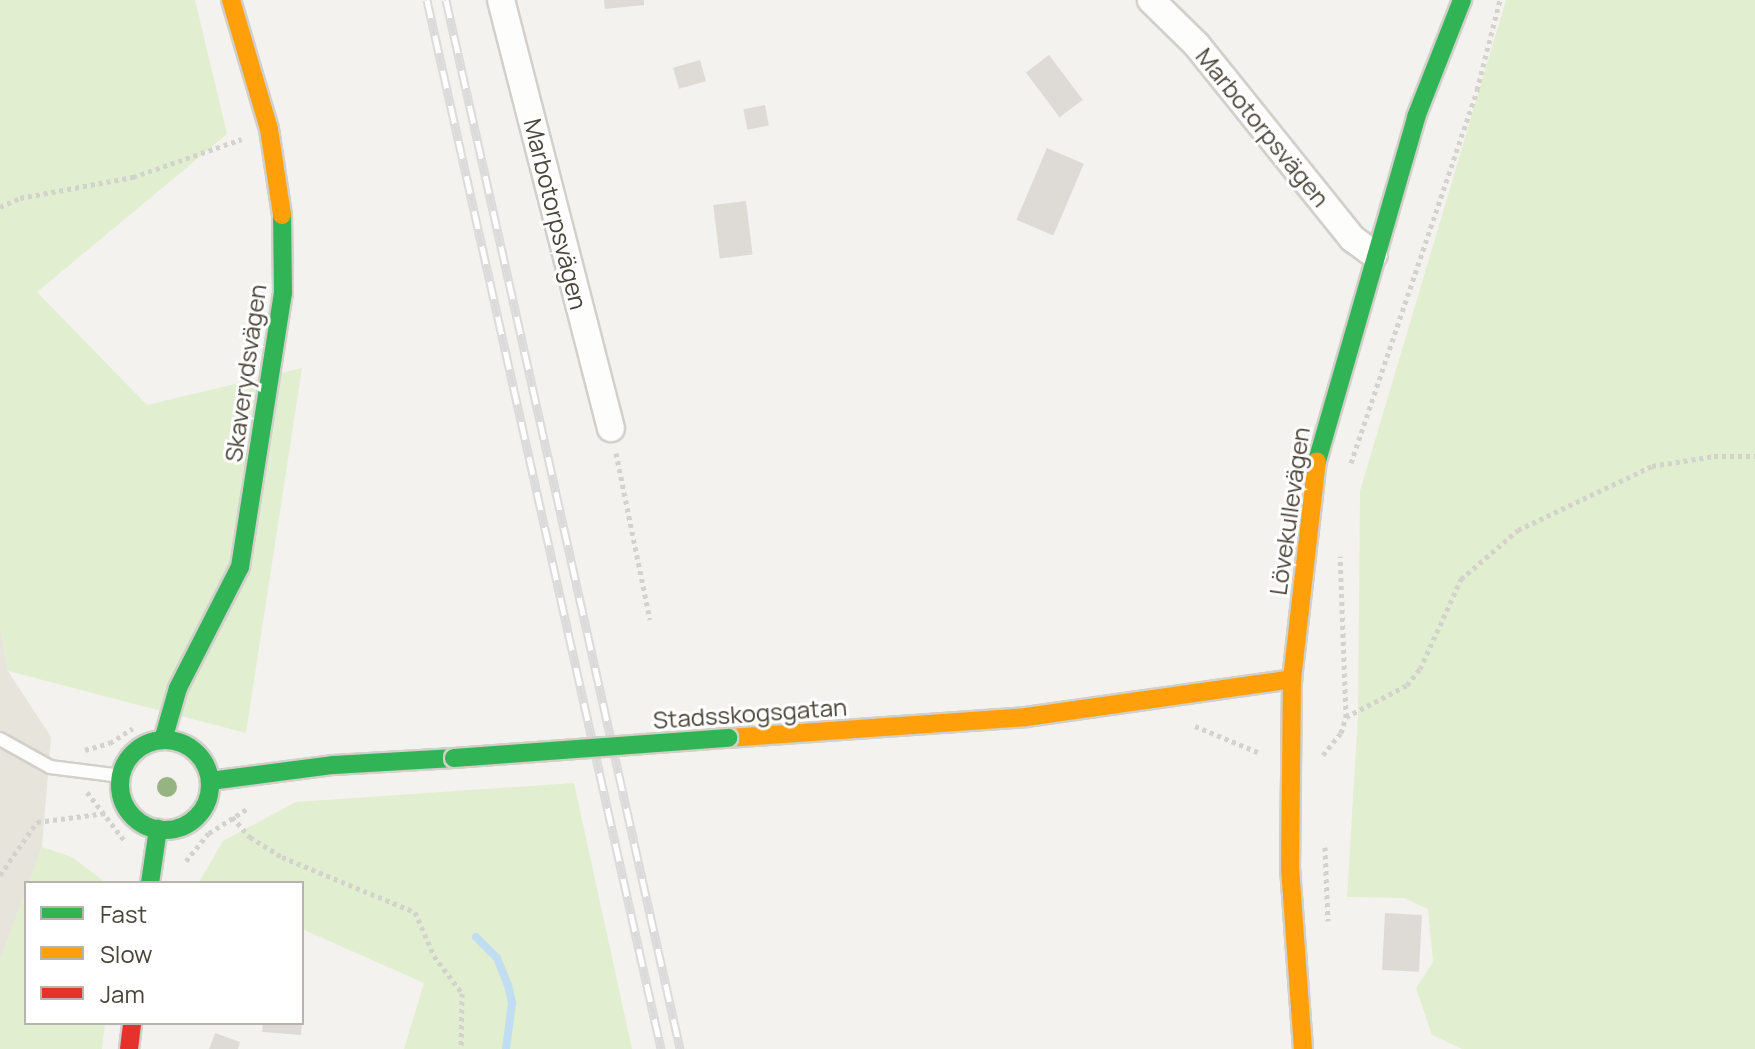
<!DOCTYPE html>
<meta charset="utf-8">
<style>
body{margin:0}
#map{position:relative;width:1755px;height:1049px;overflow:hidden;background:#f4f2ee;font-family:Manrope,sans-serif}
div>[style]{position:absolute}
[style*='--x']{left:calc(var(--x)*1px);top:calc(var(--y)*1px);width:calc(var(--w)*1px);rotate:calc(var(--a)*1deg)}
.residential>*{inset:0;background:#e7e4dc}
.green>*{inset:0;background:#e1eecf}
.stream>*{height:8px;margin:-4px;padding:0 4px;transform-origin:4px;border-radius:4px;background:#c0ddf1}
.building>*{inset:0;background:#dedbd6;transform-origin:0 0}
.path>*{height:5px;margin-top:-2.5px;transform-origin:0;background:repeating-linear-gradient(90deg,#d3d2cc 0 4px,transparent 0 8px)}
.roads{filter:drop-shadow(2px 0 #d2d0cb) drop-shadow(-2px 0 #d2d0cb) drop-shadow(0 2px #d2d0cb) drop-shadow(0 -2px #d2d0cb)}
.lane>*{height:12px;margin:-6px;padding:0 6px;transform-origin:6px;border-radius:6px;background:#fdfdfc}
.street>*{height:26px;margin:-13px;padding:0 13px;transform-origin:13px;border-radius:13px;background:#fdfdfc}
.fast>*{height:18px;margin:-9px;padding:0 9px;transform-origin:9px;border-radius:9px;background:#30b455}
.fast>.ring{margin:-9px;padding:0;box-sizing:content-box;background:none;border:18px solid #30b455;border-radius:50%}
.slow>*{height:18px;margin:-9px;padding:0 9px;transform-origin:9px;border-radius:9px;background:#ff9f0a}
.jam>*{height:18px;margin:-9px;padding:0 9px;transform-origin:9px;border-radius:9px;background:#e5322d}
.rail>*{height:9px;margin-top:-4.5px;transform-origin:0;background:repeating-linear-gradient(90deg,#fff 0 18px,#dbdbda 0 36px);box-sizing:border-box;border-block:2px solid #dbdbda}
.bridges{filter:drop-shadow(2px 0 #d3cfc5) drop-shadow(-2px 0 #d3cfc5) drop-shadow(0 2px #d3cfc5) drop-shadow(0 -2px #d3cfc5)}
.fast-bridge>*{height:18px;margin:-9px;padding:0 9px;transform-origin:9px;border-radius:9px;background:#30b455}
.trees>*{width:20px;height:20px;margin:-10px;border-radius:50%;background:#96b382}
span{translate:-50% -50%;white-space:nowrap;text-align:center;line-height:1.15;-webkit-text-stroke:6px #fff;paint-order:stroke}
.street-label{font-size:24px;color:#4b4439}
.legend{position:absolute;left:24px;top:881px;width:280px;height:144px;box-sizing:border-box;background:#fff;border:2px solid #b7b4b0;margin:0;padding:10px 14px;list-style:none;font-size:24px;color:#4b4439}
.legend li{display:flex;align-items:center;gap:16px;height:40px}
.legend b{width:40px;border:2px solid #b7b4b0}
</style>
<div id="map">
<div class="residential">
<i style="clip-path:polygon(0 629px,8px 671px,51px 737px,42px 847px,0 961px)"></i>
</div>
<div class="green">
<i style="clip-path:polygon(0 0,195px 0,227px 134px,37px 292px,147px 405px,302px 368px,246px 733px,8px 671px,0 629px)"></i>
<i style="clip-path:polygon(1506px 0,1755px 0,1755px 1049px,1462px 1049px,1432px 1035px,1416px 988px,1433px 962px,1428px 909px,1404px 898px,1347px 897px,1358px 716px,1360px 491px)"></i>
<i style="clip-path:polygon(574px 783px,632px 1049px,404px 1049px,424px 983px,302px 929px,302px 883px,199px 882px,223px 841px,296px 802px)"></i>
<i style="clip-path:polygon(42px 847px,72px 857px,106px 883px,28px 883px)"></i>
<i style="clip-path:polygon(26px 889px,26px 1023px,105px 1023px,102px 1049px,0 1049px,0 961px)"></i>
</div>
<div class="stream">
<i style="--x:476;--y:937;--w:30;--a:45"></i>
<i style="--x:497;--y:958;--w:29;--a:68"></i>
<i style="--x:508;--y:985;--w:18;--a:77"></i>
<i style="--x:512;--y:1003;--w:46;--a:97.4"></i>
</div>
<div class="building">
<i style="clip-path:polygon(604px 0,644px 0,644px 5px,605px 9px)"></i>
<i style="left:1049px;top:55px;width:56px;height:29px;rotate:53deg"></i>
<i style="left:700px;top:60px;width:22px;height:28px;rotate:74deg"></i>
<i style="left:765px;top:105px;width:21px;height:22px;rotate:79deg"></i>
<i style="left:1047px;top:148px;width:40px;height:78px;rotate:23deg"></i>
<i style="left:746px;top:201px;width:54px;height:33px;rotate:83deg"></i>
<i style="left:1385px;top:913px;width:37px;height:57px;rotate:3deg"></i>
<i style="clip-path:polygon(263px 1023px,302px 1023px,301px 1035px,262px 1032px)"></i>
<i style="clip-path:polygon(215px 1033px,240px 1042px,238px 1049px,209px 1049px)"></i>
</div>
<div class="path">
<i style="--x:0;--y:207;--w:22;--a:-24"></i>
<i style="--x:20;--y:198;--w:115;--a:-10.5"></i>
<i style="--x:133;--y:177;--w:115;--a:-19.2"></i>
<i style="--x:616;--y:453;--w:170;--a:78.5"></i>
<i style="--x:1351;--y:463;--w:394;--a:-71.3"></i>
<i style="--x:1477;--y:90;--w:93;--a:-75.7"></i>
<i style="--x:1346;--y:717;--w:69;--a:-27.7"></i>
<i style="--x:1407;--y:685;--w:21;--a:-51"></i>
<i style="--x:1420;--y:669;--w:99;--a:-65.5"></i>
<i style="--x:1461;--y:579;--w:75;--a:-40.7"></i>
<i style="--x:1518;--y:530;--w:148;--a:-25.5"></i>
<i style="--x:1652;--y:466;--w:63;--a:-9.2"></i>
<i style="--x:1714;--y:456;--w:41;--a:0"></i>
<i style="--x:1195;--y:726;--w:70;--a:22.6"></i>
<i style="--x:85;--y:750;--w:26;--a:-16"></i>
<i style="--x:110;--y:743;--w:27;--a:-33"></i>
<i style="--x:1323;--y:755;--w:28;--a:-51"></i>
<i style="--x:1341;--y:733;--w:17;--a:-73"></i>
<i style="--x:1346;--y:717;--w:161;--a:-92.1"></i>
<i style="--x:87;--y:792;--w:61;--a:52.4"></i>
<i style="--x:232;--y:817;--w:27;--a:48"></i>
<i style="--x:250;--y:837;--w:38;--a:32"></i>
<i style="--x:282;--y:857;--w:144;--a:22.5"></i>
<i style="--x:415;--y:912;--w:48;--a:66.6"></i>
<i style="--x:434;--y:956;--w:46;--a:52.9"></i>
<i style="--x:462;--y:993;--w:56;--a:91"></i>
<i style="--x:1325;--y:847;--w:74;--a:87.7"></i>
<i style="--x:186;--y:861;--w:36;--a:-51"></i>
<i style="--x:209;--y:833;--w:45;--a:-32.3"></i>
<i style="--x:0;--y:875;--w:65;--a:-55.1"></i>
<i style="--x:37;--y:822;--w:70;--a:-7.4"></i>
</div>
<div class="roads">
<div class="lane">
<i style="--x:0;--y:739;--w:57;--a:29.2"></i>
<i style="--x:50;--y:767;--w:72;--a:7.2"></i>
</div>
<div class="street">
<i style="--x:501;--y:0;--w:442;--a:75.6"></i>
<i style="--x:1151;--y:0;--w:63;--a:44.4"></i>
<i style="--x:1196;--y:44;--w:250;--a:51.2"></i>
<i style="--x:1353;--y:239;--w:26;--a:36"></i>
</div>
<div class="fast">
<i style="--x:1317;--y:461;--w:358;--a:-73.9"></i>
<i style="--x:1416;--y:117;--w:126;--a:-68.5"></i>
<i style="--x:163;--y:740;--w:54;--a:-73.9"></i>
<i style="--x:178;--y:688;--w:136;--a:-62.9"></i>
<i style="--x:240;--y:567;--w:277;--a:-81.1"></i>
<i style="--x:283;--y:293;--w:78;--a:-90.7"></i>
<i class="ring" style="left:120px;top:740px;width:72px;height:72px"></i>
<i style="--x:210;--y:781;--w:125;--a:-7.4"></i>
<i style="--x:334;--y:765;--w:120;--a:-3.3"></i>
<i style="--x:150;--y:883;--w:55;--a:-81.6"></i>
</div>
<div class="slow">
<i style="--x:231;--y:0;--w:134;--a:73.6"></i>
<i style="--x:269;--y:129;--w:87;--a:81.4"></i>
<i style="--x:728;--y:738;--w:299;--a:-4"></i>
<i style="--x:1026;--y:717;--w:269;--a:-8.1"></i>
<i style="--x:1303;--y:1049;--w:180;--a:-94.1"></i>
<i style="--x:1290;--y:869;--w:190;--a:-89.4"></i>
<i style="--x:1292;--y:679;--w:219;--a:-83.5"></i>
</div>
<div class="jam">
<i style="--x:129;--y:1049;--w:26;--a:-83"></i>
</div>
</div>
<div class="rail">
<i style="--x:427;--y:0;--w:1075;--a:77.42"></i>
<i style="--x:446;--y:0;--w:1075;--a:77.42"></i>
</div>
<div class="bridges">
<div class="fast-bridge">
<i style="--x:454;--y:758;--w:275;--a:-4.2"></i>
</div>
</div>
<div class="trees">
<i style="left:167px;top:787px"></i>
</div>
<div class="street-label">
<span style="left:1263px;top:127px;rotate:51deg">Marbotorpsvägen</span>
<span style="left:556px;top:214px;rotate:76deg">Marbotorpsvägen</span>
<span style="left:245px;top:373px;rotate:-82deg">Skaverydsvägen</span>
<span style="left:1289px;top:511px;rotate:-82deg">Lövekullevägen</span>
<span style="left:750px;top:713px;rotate:-4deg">Stadsskogsgatan</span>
</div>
<ul class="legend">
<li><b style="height:10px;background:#30b455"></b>Fast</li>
<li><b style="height:10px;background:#ff9f0a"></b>Slow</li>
<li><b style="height:10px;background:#e5322d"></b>Jam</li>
</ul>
</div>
